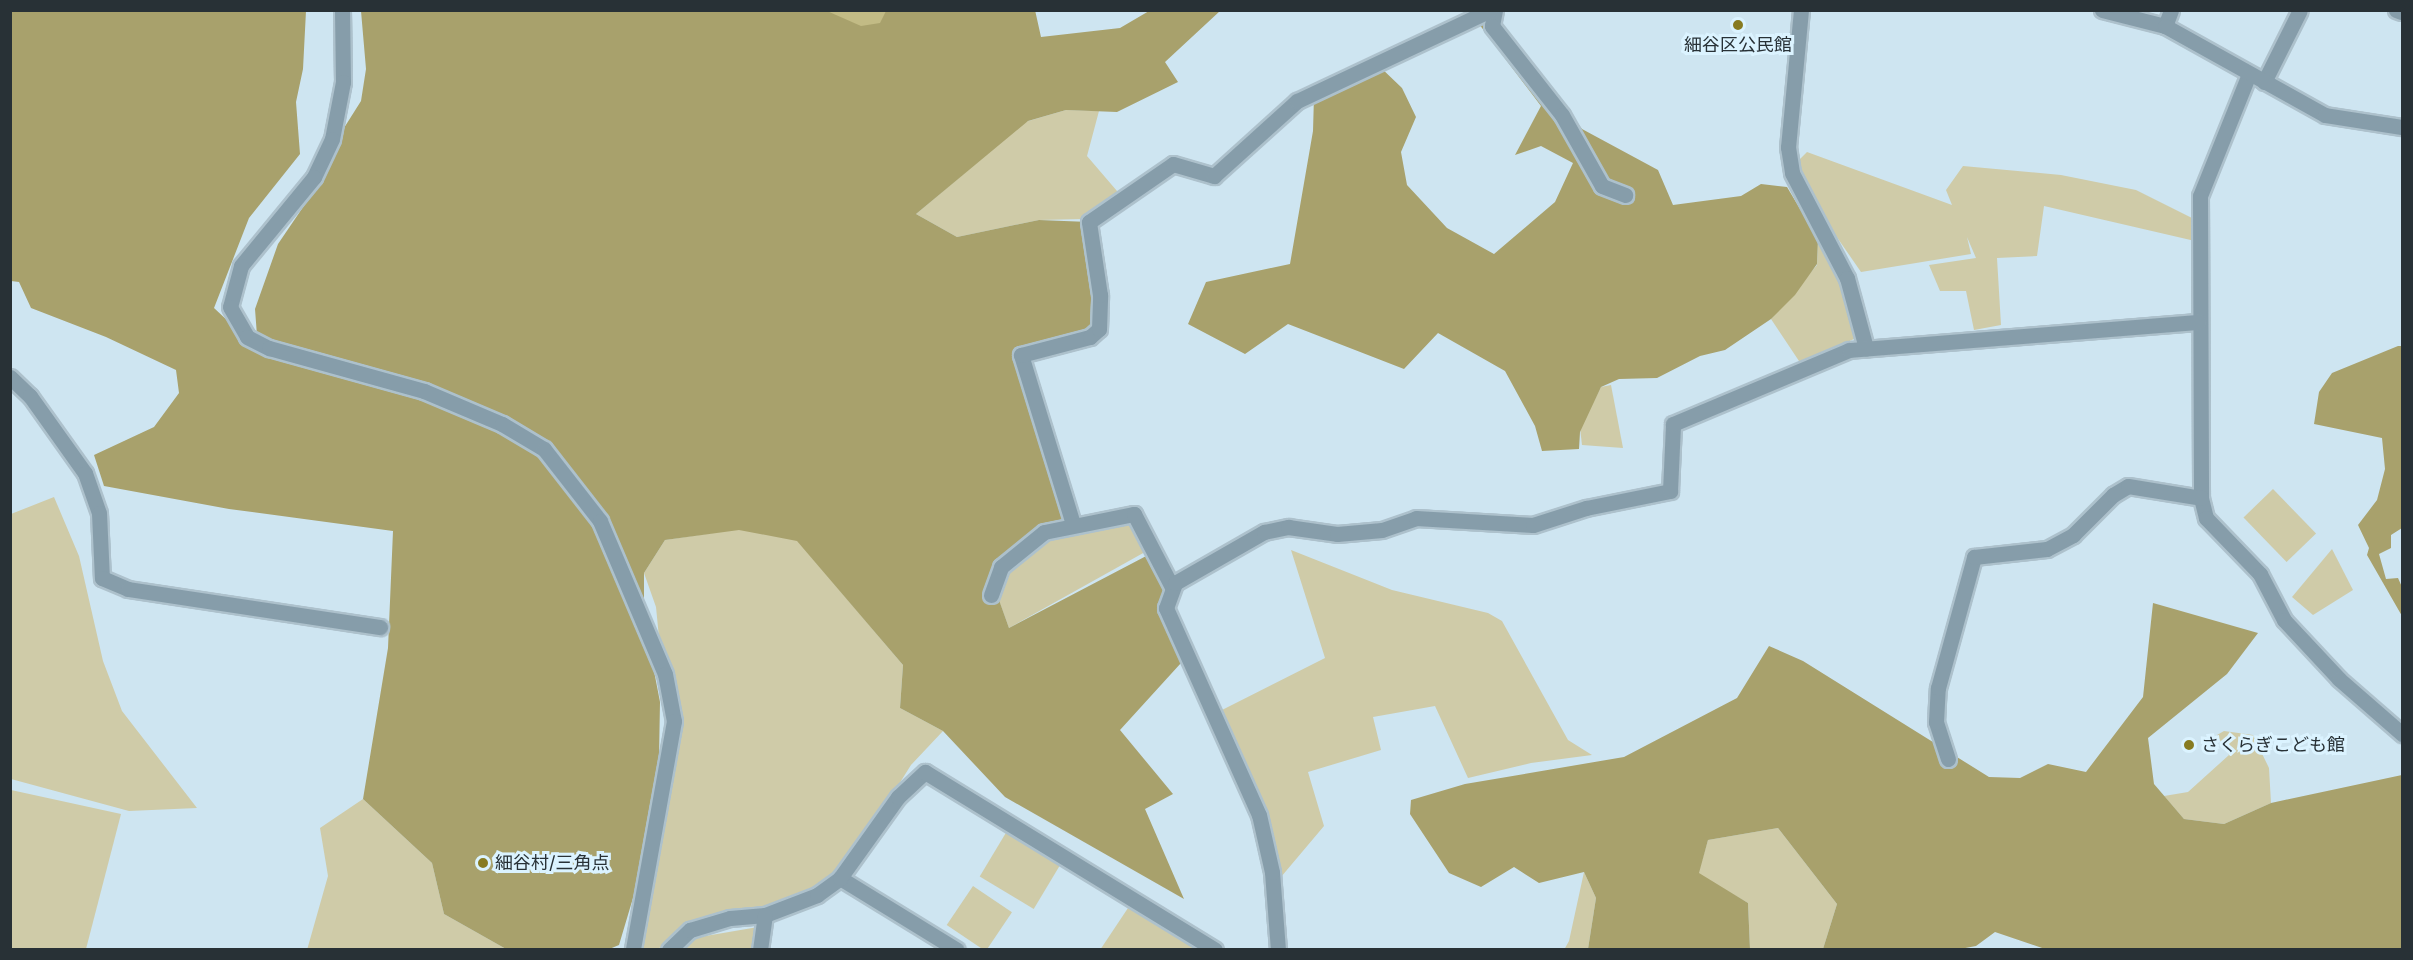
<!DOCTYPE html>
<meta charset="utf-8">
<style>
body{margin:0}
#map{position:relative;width:2413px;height:960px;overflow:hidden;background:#cee5f1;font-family:Inter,"Noto Sans JP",sans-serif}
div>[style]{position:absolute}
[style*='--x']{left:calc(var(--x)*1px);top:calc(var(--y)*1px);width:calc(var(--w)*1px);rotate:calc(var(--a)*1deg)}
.green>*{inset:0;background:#cfcba8;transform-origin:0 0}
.forest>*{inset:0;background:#a8a16c}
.water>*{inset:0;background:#c2bb85}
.roads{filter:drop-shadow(2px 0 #adc1cc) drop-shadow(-2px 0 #adc1cc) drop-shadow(0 2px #adc1cc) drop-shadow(0 -2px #adc1cc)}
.minor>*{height:15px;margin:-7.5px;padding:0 7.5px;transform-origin:7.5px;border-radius:7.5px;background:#869daa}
.tertiary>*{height:15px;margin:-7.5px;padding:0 7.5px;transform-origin:7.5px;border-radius:7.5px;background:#869daa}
.dots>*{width:16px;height:16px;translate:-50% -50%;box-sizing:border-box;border:3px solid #dbf3ff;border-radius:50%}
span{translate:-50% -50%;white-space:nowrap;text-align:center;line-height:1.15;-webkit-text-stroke:6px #dbf3ff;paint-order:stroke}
.poi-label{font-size:18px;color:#283136}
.left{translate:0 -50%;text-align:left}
.frame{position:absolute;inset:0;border:12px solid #283136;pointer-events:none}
</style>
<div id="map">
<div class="green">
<i style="clip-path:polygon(1066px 110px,1099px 111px,1087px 156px,1123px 198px,1085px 219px,1039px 220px,957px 237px,916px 214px,1025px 122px)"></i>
<i style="clip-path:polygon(1807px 152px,1952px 205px,1946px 190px,1963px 166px,2061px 175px,2136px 190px,2194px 219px,2195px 241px,2044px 206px,2037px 256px,1997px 258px,2001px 325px,1974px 330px,1966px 291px,1940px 291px,1929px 265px,1976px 258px,1967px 237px,1971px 254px,1861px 272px,1834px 233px,1797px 162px)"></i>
<i style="clip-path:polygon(1818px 239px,1842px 277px,1856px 338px,1801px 364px,1771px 319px,1817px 265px)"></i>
<i style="clip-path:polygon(1611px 385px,1623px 448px,1582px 445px,1580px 428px,1601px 387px)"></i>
<i style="left:2273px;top:489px;width:62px;height:41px;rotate:46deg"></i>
<i style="clip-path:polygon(54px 497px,79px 556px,103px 661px,122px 711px,197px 808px,129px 811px,11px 779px,11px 514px)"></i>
<i style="clip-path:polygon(1129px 520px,1145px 552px,1009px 628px,997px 595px,1005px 565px,1049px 536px)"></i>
<i style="clip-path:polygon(739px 529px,797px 540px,903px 665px,900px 708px,943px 731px,911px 765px,840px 878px,765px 915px,730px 918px,682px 940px,764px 926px,759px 949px,668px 949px,676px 942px,656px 949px,634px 950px,670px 749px,656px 607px,644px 573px,665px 540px)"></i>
<i style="clip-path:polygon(2332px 549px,2353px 590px,2313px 615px,2292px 597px)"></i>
<i style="clip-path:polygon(1291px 550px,1392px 590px,1488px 613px,1502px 621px,1568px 740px,1592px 755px,1531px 763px,1468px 778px,1435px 706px,1373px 717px,1381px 750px,1308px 772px,1324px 826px,1281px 877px,1253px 789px,1222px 710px,1325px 658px)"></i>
<i style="clip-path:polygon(2224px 731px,2253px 735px,2269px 768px,2271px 803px,2224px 824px,2184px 819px,2164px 796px,2188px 792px,2229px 755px,2217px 735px)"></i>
<i style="clip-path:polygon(11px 790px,121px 814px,86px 949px,11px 949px)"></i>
<i style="clip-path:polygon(363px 799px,432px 863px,444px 914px,506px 949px,307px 950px,328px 876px,320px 828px)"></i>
<i style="clip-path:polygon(1778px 828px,1837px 904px,1823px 949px,1750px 949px,1748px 903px,1698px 874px,1708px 840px)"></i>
<i style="left:1007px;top:831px;width:63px;height:53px;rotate:31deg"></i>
<i style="clip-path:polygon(1584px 872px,1596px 898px,1588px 949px,1564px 950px,1569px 941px)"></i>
<i style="left:973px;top:886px;width:47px;height:47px;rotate:34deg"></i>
<i style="clip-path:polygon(1130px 905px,1202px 950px,1100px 950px)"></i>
</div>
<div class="forest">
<i style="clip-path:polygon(1035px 10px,1041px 37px,1120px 28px,1149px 11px,1220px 11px,1165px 62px,1178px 82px,1117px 112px,1066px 110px,1028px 121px,916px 214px,957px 237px,1039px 220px,1089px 222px,1102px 329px,1021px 356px,1072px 520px,1004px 561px,991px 595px,999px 600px,1009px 628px,1150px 554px,1168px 584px,1161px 615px,1181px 663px,1120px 730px,1173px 794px,1145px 809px,1184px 899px,1005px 797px,943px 731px,900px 708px,903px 665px,797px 541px,739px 530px,665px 540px,644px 573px,644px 619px,660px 702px,658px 814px,619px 945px,607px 950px,506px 949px,444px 914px,432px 863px,363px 799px,388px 648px,393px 531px,229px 509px,104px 486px,94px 455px,154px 427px,179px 393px,176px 370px,106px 337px,31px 308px,19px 282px,11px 281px,11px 11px,306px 11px,303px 69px,296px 102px,300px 154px,249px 218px,214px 308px,258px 349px,255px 309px,278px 244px,316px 188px,337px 139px,361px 101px,366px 69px,361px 11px)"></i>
<i style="clip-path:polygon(1496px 16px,1582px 129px,1658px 170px,1673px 205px,1741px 196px,1761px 184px,1787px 187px,1818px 239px,1817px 264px,1795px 295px,1771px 319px,1725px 350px,1700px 356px,1657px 378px,1619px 379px,1601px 387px,1580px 432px,1579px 449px,1542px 451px,1535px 426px,1505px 371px,1438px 333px,1404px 369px,1288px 324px,1245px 354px,1188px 324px,1206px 282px,1290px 264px,1313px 131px,1314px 96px,1378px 65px,1402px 88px,1416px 117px,1401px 152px,1407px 185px,1447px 228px,1494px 254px,1555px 202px,1573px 163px,1541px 146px,1515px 155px,1541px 106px,1479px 24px)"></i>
<i style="clip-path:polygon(2398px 346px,2402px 346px,2402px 528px,2391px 535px,2391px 548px,2379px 554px,2386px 579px,2398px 578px,2402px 587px,2402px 616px,2367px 555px,2369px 548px,2358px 525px,2377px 500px,2385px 469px,2382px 438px,2314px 424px,2319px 392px,2332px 373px)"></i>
<i style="clip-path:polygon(2153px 603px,2258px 633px,2227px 674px,2148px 738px,2154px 784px,2184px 819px,2224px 824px,2271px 803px,2402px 775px,2402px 949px,2045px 949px,1995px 932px,1976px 946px,1960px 949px,1823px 949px,1837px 904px,1778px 828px,1708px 840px,1699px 873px,1748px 903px,1750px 949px,1588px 949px,1596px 898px,1584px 872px,1539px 883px,1514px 867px,1481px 887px,1449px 873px,1410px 814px,1411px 800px,1465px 784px,1624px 757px,1737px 698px,1769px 646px,1803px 661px,1989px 777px,2020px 778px,2048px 764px,2086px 772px,2143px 697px)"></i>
</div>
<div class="water">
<i style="clip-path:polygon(827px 11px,886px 11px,880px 23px,861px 26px)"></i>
</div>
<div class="roads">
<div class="minor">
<i style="--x:1495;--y:10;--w:16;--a:101"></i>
<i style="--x:1492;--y:26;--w:113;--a:51.8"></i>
<i style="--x:1562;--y:115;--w:81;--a:60.6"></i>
<i style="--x:1602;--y:186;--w:25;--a:21"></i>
<i style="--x:1801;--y:10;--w:138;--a:95.4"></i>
<i style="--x:1788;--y:147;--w:26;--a:81"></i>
<i style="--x:1792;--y:173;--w:119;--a:62.4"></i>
<i style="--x:1847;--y:278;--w:73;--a:74.8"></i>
<i style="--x:2396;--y:10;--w:5;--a:22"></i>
<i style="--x:2165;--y:26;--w:17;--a:-69"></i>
<i style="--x:2249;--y:74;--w:131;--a:111.9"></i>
<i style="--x:2200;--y:196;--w:302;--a:89.8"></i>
<i style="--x:2201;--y:498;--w:21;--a:76"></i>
<i style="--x:2206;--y:518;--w:78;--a:46"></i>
<i style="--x:2260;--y:574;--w:52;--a:62.4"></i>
<i style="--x:2284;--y:620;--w:81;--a:47"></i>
<i style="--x:2339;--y:679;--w:84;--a:41.1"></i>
<i style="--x:2264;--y:82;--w:80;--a:-63.4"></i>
<i style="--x:10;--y:377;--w:28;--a:44"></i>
<i style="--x:30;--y:396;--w:95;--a:54.5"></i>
<i style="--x:85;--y:473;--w:42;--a:70.7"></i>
<i style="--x:99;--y:513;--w:65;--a:87.4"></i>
<i style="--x:102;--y:578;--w:28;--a:23"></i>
<i style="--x:128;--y:589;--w:255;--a:8.6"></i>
<i style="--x:1073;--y:524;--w:177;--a:-107.1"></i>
<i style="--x:1021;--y:355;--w:71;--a:-14.6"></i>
<i style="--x:1090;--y:337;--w:12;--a:-42"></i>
<i style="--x:1099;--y:329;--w:34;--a:-88"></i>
<i style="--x:1100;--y:295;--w:74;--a:-98.6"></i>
<i style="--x:1089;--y:222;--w:102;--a:-34.6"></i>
<i style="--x:1173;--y:164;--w:43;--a:16.3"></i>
<i style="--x:1214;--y:176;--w:112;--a:-42.1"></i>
<i style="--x:1297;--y:101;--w:213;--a:-25.2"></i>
<i style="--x:991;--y:595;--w:30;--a:-70"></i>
<i style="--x:1001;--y:567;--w:55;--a:-39.1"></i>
<i style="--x:1044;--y:532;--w:92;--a:-11.3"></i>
<i style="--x:1134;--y:514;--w:82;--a:62.5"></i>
<i style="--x:1948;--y:759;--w:39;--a:-108"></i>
<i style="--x:1936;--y:722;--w:34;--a:-87"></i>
<i style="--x:1938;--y:688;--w:136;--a:-74.6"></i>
<i style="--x:1974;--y:557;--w:73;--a:-6.3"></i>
<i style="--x:2047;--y:549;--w:30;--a:-28"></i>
<i style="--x:2073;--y:535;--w:57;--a:-45"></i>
<i style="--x:2113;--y:495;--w:17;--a:-31"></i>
<i style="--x:2128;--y:486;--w:74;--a:9.3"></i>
<i style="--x:840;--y:878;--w:137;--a:31.6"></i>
<i style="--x:669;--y:950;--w:29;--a:-44"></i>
<i style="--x:690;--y:930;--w:42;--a:-16.7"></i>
<i style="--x:730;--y:918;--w:35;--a:-5"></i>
<i style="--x:765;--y:915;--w:56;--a:-21"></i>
<i style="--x:817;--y:895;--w:29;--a:-36"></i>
<i style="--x:840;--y:878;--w:100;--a:-54.4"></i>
<i style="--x:898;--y:797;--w:37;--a:-43"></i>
<i style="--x:925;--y:772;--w:340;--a:31.5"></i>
<i style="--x:760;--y:950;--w:35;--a:-82"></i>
<i style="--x:1278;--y:950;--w:78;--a:-94.4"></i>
<i style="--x:1272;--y:872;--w:58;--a:-102.8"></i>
<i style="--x:1259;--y:815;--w:227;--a:-114.2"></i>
<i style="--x:1166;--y:608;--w:27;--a:-70"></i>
<i style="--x:1175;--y:583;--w:103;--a:-29.8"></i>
<i style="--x:1264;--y:532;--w:25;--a:-12"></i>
<i style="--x:1288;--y:527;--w:49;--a:8.1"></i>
<i style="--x:1337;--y:534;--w:45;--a:-5.1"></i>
<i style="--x:1382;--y:530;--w:36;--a:-19"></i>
<i style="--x:1416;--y:518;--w:117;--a:3.4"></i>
<i style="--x:1533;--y:525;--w:56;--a:-17.8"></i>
<i style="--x:1586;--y:508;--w:86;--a:-11.4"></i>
<i style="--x:1670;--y:491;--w:67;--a:-87.4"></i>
<i style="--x:1673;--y:424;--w:191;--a:-22.8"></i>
<i style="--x:1849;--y:350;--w:351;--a:-4.6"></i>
</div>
<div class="tertiary">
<i style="--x:342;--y:10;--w:72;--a:89.2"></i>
<i style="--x:343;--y:82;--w:58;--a:100.9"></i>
<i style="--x:332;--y:139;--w:42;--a:115.3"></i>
<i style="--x:314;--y:177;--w:115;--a:129.4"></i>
<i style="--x:241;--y:266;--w:42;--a:105"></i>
<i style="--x:230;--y:307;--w:34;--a:60"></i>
<i style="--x:247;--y:337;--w:25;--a:27"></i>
<i style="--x:269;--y:348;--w:161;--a:15.5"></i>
<i style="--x:424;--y:391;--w:85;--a:22.9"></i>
<i style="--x:502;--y:424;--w:49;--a:30.8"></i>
<i style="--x:544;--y:449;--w:91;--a:52.1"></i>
<i style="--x:600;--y:521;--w:166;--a:67"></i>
<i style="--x:665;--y:674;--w:48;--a:79.2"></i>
<i style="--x:674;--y:721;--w:233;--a:100.2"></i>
<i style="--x:2102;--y:10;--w:65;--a:14.3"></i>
<i style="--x:2165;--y:26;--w:183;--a:29.1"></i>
<i style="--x:2325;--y:115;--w:78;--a:8.9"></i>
</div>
</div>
<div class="dots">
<i style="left:1738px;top:25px;background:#877b21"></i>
<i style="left:2189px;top:745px;background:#877b21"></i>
<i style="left:483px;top:863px;background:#877b21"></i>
</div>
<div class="poi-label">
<span style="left:1738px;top:45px">細谷区公民館</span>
<span class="left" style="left:2201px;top:745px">さくらぎこども館</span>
<span class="left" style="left:495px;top:863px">細谷村/三角点</span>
</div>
<div class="frame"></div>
</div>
